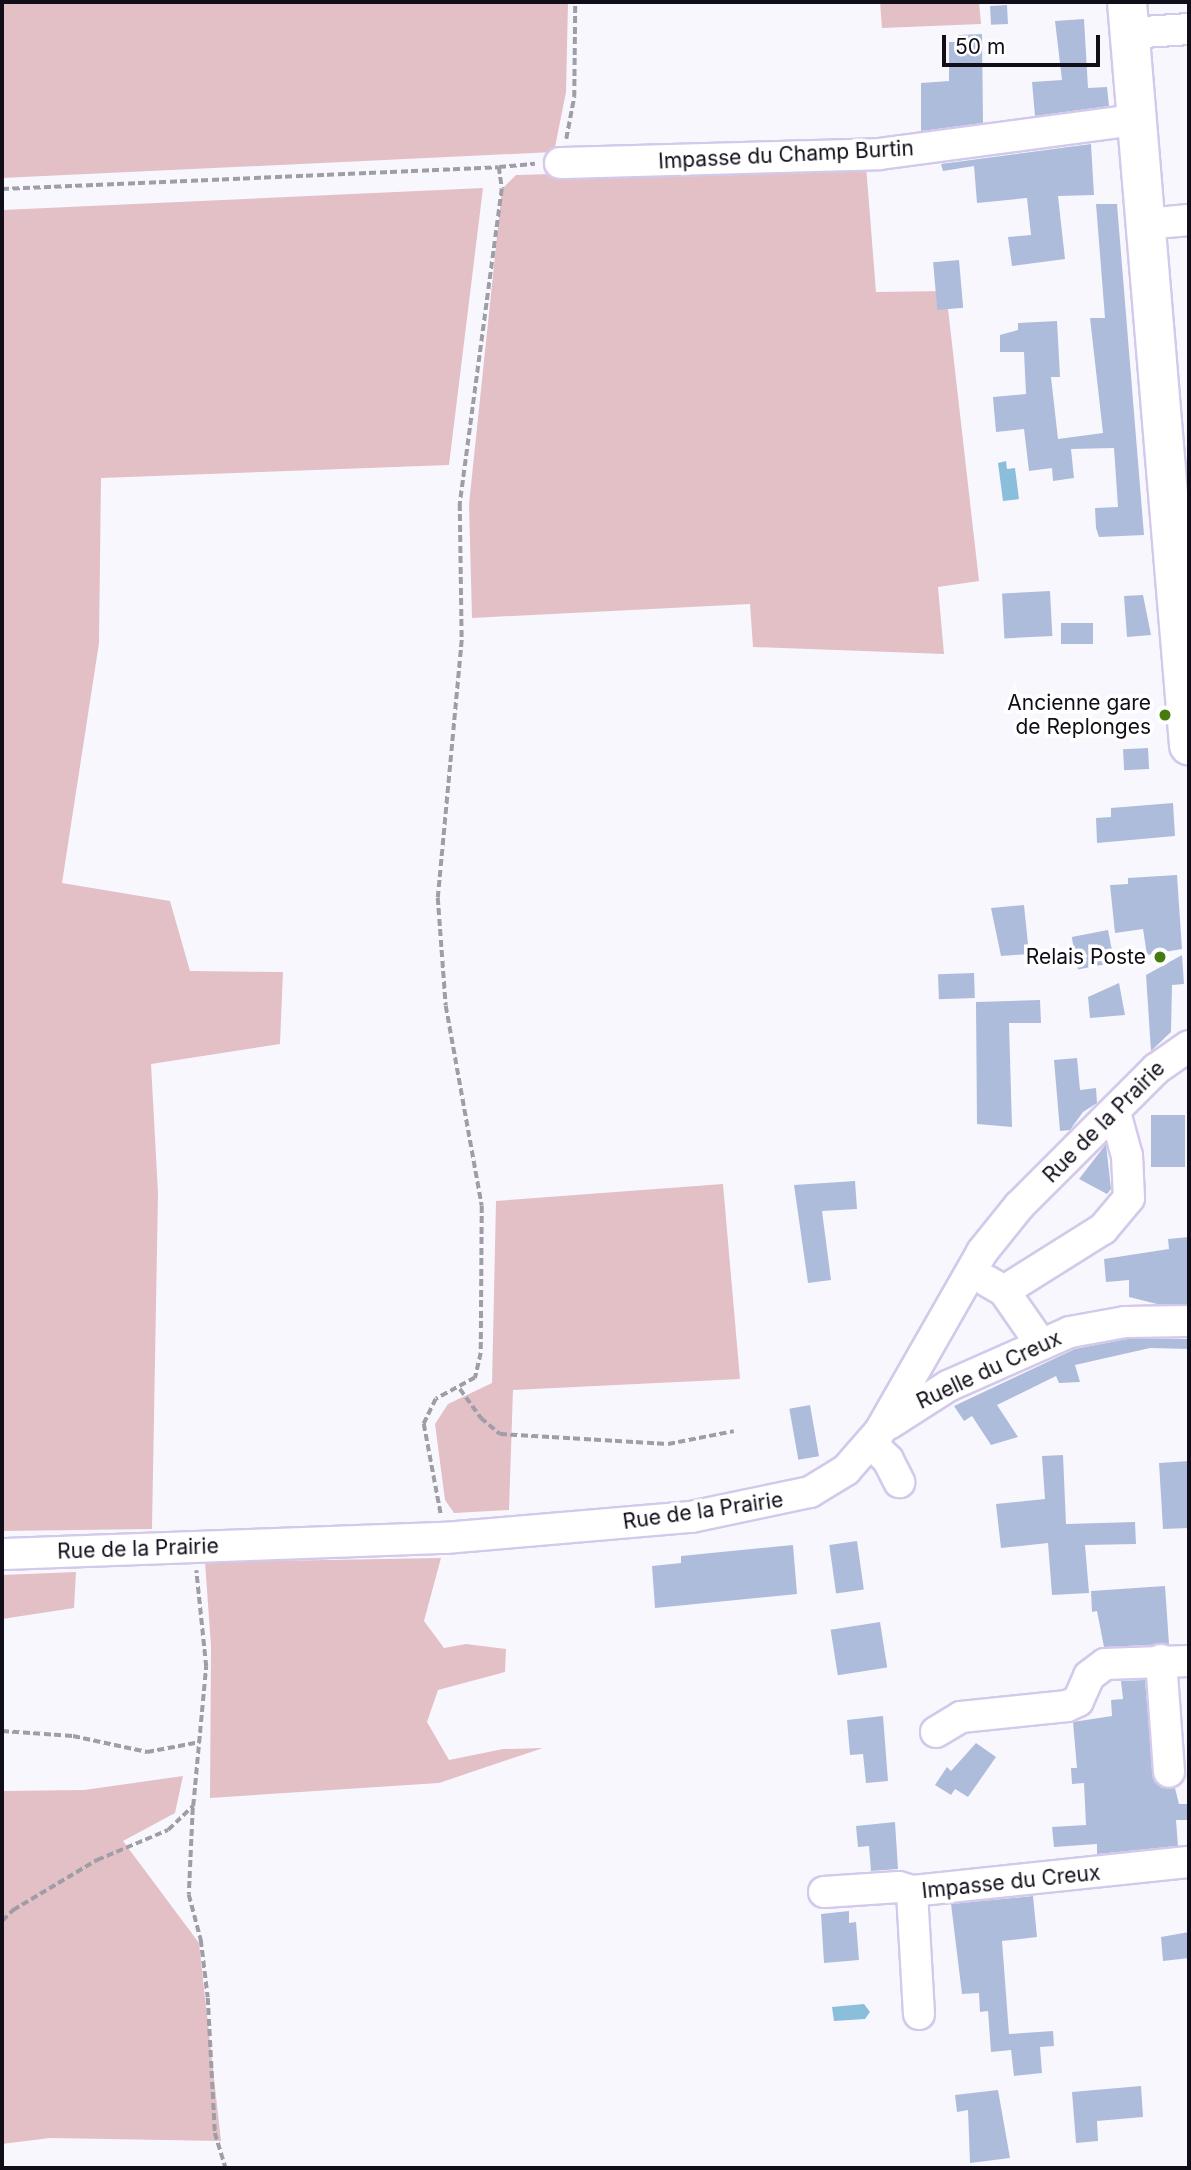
<!DOCTYPE html>
<style>
body{margin:0}
#map{position:relative;width:1191px;height:2170px;overflow:hidden;background:#f9f7fe;font-family:Inter,sans-serif}
div>[style]{position:absolute}
[style*='--x']{left:calc(var(--x)*1px);top:calc(var(--y)*1px);width:calc(var(--w)*1px);rotate:calc(var(--a)*1deg)}
.green>*{inset:0;background:#e3c0c6}
.water>*{inset:0;background:#8bbeda}
.building>*{inset:0;background:#aebcdc;transform-origin:0 0}
.path>*{height:3.5px;margin-top:-1.75px;transform-origin:0;background:repeating-linear-gradient(90deg,#9f9da5 0 7px,transparent 0 10.5px)}
.roads{filter:drop-shadow(2px 0 #d3c9eb) drop-shadow(-2px 0 #d3c9eb) drop-shadow(0 2px #d3c9eb) drop-shadow(0 -2px #d3c9eb)}
.minor>*{height:30px;margin:-15px;padding:0 15px;transform-origin:15px;border-radius:15px;background:#fff}
.major>*{height:38px;margin:-19px;padding:0 19px;transform-origin:19px;border-radius:19px;background:#fff}
.dots>*{width:19px;height:19px;translate:-50% -50%;box-sizing:border-box;border:4px solid #fff;border-radius:50%}
span{translate:-50% -50%;white-space:nowrap;text-align:center;line-height:1.15;-webkit-text-stroke:7px #fff;paint-order:stroke}
.street-label{font-size:21px;color:#110d19}
.poi-label{font-size:21px;color:#110d19}
.right{translate:-100% -50%;text-align:right}
.frame{position:absolute;inset:0;border:4px solid #110d19;pointer-events:none}
.scale{position:absolute;left:942px;top:35px;width:158px;height:32px;box-sizing:border-box;border:4px solid #110d19;border-top:0;padding-left:9px;font-size:21px;line-height:24px;white-space:nowrap;color:#110d19;-webkit-text-stroke:5px #fff;paint-order:stroke}
</style>
<div id="map">
<div class="green">
<i style="clip-path:polygon(2px 2px,568px 2px,566px 92px,554px 152px,2px 178px)"></i>
<i style="clip-path:polygon(880px 2px,979px 2px,981px 24px,882px 28px)"></i>
<i style="clip-path:polygon(866px 165px,876px 292px,946px 291px,979px 581px,938px 587px,944px 654px,753px 647px,750px 604px,472px 618px,469px 504px,502px 189px,516px 175px)"></i>
<i style="clip-path:polygon(483px 188px,449px 465px,101px 478px,99px 643px,62px 883px,170px 901px,190px 971px,283px 972px,280px 1044px,151px 1064px,158px 1193px,152px 1529px,2px 1531px,2px 210px)"></i>
<i style="clip-path:polygon(723px 1184px,740px 1379px,513px 1390px,509px 1510px,454px 1513px,445px 1500px,435px 1424px,448px 1404px,492px 1383px,496px 1201px)"></i>
<i style="clip-path:polygon(441px 1558px,424px 1621px,444px 1648px,466px 1644px,506px 1649px,505px 1672px,438px 1690px,427px 1722px,449px 1760px,503px 1749px,543px 1748px,439px 1783px,210px 1798px,211px 1646px,205px 1562px)"></i>
<i style="clip-path:polygon(76px 1572px,74px 1608px,2px 1619px,2px 1575px)"></i>
<i style="clip-path:polygon(183px 1776px,175px 1813px,123px 1841px,199px 1943px,221px 2141px,50px 2138px,2px 2144px,2px 1791px,84px 1790px)"></i>
</div>
<div class="water">
<i style="clip-path:polygon(1006px 461px,1007px 469px,1015px 468px,1019px 499px,1003px 501px,998px 463px)"></i>
<i style="clip-path:polygon(864px 2004px,870px 2012px,865px 2019px,834px 2021px,832px 2007px)"></i>
</div>
<div class="building">
<i style="left:1007px;top:5px;width:19px;height:17px;rotate:87deg"></i>
<i style="clip-path:polygon(1084px 19px,1088px 88px,1107px 87px,1109px 106px,1035px 116px,1032px 82px,1062px 80px,1055px 21px)"></i>
<i style="clip-path:polygon(982px 34px,983px 123px,921px 131px,921px 83px,949px 81px,949px 42px,959px 42px,958px 35px)"></i>
<i style="clip-path:polygon(1091px 144px,1094px 195px,1058px 196px,1065px 259px,1012px 266px,1008px 237px,1031px 235px,1027px 198px,977px 203px,974px 166px,943px 171px,941px 164px)"></i>
<i style="clip-path:polygon(1096px 204px,1117px 204px,1144px 535px,1099px 537px,1096px 528px,1095px 508px,1118px 507px,1114px 448px,1071px 449px,1074px 478px,1053px 481px,1052px 468px,1029px 471px,1024px 429px,996px 432px,993px 397px,1026px 394px,1024px 352px,1000px 352px,1000px 335px,1018px 330px,1018px 323px,1057px 321px,1060px 377px,1051px 377px,1058px 439px,1103px 433px,1090px 318px,1105px 318px)"></i>
<i style="left:959px;top:260px;width:48px;height:26px;rotate:85deg"></i>
<i style="left:1050px;top:591px;width:45px;height:48px;rotate:87deg"></i>
<i style="clip-path:polygon(1143px 595px,1151px 635px,1127px 637px,1124px 596px)"></i>
<i style="left:1093px;top:623px;width:21px;height:32px;rotate:90deg"></i>
<i style="left:1148px;top:748px;width:21px;height:25px;rotate:87deg"></i>
<i style="clip-path:polygon(1173px 803px,1175px 836px,1097px 843px,1096px 818px,1111px 817px,1111px 808px)"></i>
<i style="clip-path:polygon(1177px 875px,1182px 949px,1147px 955px,1143px 929px,1115px 933px,1110px 885px,1128px 884px,1128px 878px)"></i>
<i style="clip-path:polygon(1024px 905px,1029px 954px,1001px 956px,991px 908px)"></i>
<i style="left:1108px;top:930px;width:33px;height:37px;rotate:79deg"></i>
<i style="clip-path:polygon(1182px 955px,1184px 984px,1172px 985px,1171px 1032px,1151px 1051px,1146px 975px)"></i>
<i style="left:974px;top:973px;width:25px;height:36px;rotate:88deg"></i>
<i style="clip-path:polygon(1119px 983px,1125px 1015px,1090px 1018px,1088px 997px)"></i>
<i style="clip-path:polygon(1040px 1000px,1041px 1023px,1009px 1023px,1012px 1127px,977px 1124px,976px 1002px)"></i>
<i style="clip-path:polygon(1077px 1058px,1080px 1090px,1096px 1088px,1097px 1103px,1083px 1112px,1070px 1130px,1060px 1131px,1054px 1060px)"></i>
<i style="left:1151px;top:1115px;width:34px;height:52px"></i>
<i style="clip-path:polygon(1106px 1144px,1111px 1189px,1107px 1194px,1079px 1179px)"></i>
<i style="clip-path:polygon(855px 1181px,857px 1209px,822px 1211px,831px 1280px,808px 1283px,794px 1185px)"></i>
<i style="clip-path:polygon(1189px 1237px,1189px 1304px,1157px 1304px,1129px 1297px,1129px 1280px,1106px 1282px,1104px 1259px,1169px 1249px,1168px 1239px)"></i>
<i style="clip-path:polygon(1127px 1339px,1189px 1339px,1189px 1349px,1150px 1348px,1075px 1365px,1080px 1382px,1059px 1383px,1056px 1376px,997px 1405px,1018px 1437px,991px 1445px,972px 1416px,964px 1421px,954px 1406px,1075px 1349px)"></i>
<i style="left:810px;top:1405px;width:52px;height:21px;rotate:80deg"></i>
<i style="clip-path:polygon(1063px 1455px,1066px 1524px,1135px 1522px,1136px 1544px,1085px 1545px,1089px 1593px,1052px 1595px,1048px 1543px,1001px 1548px,996px 1504px,1045px 1499px,1042px 1456px)"></i>
<i style="clip-path:polygon(1189px 1461px,1189px 1528px,1163px 1529px,1159px 1463px)"></i>
<i style="left:857px;top:1541px;width:49px;height:28px;rotate:82deg"></i>
<i style="clip-path:polygon(793px 1545px,797px 1594px,655px 1608px,652px 1566px,681px 1563px,681px 1556px)"></i>
<i style="clip-path:polygon(1165px 1586px,1169px 1644px,1104px 1647px,1097px 1611px,1092px 1612px,1091px 1591px)"></i>
<i style="left:880px;top:1622px;width:46px;height:50px;rotate:81deg"></i>
<i style="clip-path:polygon(1145px 1680px,1154px 1781px,1162px 1788px,1175px 1788px,1179px 1804px,1189px 1804px,1189px 1820px,1176px 1820px,1178px 1846px,1097px 1854px,1097px 1844px,1054px 1847px,1052px 1827px,1086px 1825px,1084px 1783px,1072px 1784px,1071px 1768px,1077px 1768px,1073px 1722px,1112px 1716px,1111px 1700px,1123px 1699px,1121px 1681px)"></i>
<i style="clip-path:polygon(883px 1716px,888px 1781px,866px 1783px,863px 1754px,850px 1755px,847px 1720px)"></i>
<i style="clip-path:polygon(976px 1743px,996px 1757px,968px 1797px,955px 1789px,951px 1795px,935px 1785px,947px 1767px,951px 1771px)"></i>
<i style="clip-path:polygon(895px 1822px,898px 1869px,871px 1871px,869px 1846px,858px 1847px,856px 1826px)"></i>
<i style="clip-path:polygon(1033px 1896px,1037px 1937px,1002px 1941px,1009px 2034px,1053px 2031px,1054px 2046px,1040px 2047px,1042px 2073px,1014px 2076px,1011px 2050px,991px 2052px,988px 2011px,980px 2012px,979px 1993px,962px 1994px,951px 1904px)"></i>
<i style="clip-path:polygon(849px 1911px,849px 1923px,856px 1922px,859px 1960px,824px 1963px,821px 1914px)"></i>
<i style="clip-path:polygon(1189px 1932px,1189px 1958px,1163px 1961px,1161px 1937px)"></i>
<i style="clip-path:polygon(1141px 2086px,1143px 2117px,1097px 2121px,1098px 2141px,1076px 2143px,1072px 2092px)"></i>
<i style="clip-path:polygon(998px 2090px,1010px 2158px,970px 2163px,968px 2110px,957px 2112px,955px 2095px)"></i>
</div>
<div class="path">
<i style="--x:566;--y:139;--w:43;--a:-79.2"></i>
<i style="--x:574;--y:97;--w:95;--a:-89.4"></i>
<i style="--x:499;--y:167;--w:36;--a:-5"></i>
<i style="--x:2;--y:189;--w:497;--a:-2.5"></i>
<i style="--x:499;--y:167;--w:22;--a:82"></i>
<i style="--x:502;--y:189;--w:318;--a:97.6"></i>
<i style="--x:460;--y:504;--w:136;--a:89.2"></i>
<i style="--x:462;--y:640;--w:259;--a:95.3"></i>
<i style="--x:438;--y:898;--w:108;--a:85.8"></i>
<i style="--x:446;--y:1006;--w:203;--a:79.8"></i>
<i style="--x:482;--y:1206;--w:147;--a:90.4"></i>
<i style="--x:481;--y:1353;--w:26;--a:103"></i>
<i style="--x:475;--y:1378;--w:44;--a:151.7"></i>
<i style="--x:436;--y:1399;--w:28;--a:116"></i>
<i style="--x:424;--y:1424;--w:93;--a:79.4"></i>
<i style="--x:460;--y:1389;--w:36;--a:54"></i>
<i style="--x:481;--y:1418;--w:25;--a:40"></i>
<i style="--x:500;--y:1434;--w:168;--a:3.4"></i>
<i style="--x:668;--y:1444;--w:67;--a:-11.1"></i>
<i style="--x:2;--y:1731;--w:71;--a:4"></i>
<i style="--x:73;--y:1736;--w:76;--a:12.2"></i>
<i style="--x:147;--y:1752;--w:54;--a:-10.7"></i>
<i style="--x:193;--y:1808;--w:87;--a:92.6"></i>
<i style="--x:189;--y:1895;--w:47;--a:75.1"></i>
<i style="--x:201;--y:1940;--w:58;--a:83.1"></i>
<i style="--x:208;--y:1998;--w:135;--a:87"></i>
<i style="--x:215;--y:2133;--w:37;--a:73"></i>
<i style="--x:2;--y:1921;--w:16;--a:-45"></i>
<i style="--x:13;--y:1910;--w:98;--a:-30.8"></i>
<i style="--x:97;--y:1860;--w:77;--a:-22.9"></i>
<i style="--x:168;--y:1830;--w:35;--a:-44"></i>
<i style="--x:193;--y:1806;--w:140;--a:-84.7"></i>
<i style="--x:206;--y:1667;--w:97;--a:-95.9"></i>
</div>
<div class="roads">
<div class="minor">
<i style="--x:1129;--y:33;--w:60;--a:-3.8"></i>
<i style="--x:560;--y:163;--w:320;--a:-1.6"></i>
<i style="--x:880;--y:154;--w:258;--a:-7.6"></i>
<i style="--x:1145;--y:224;--w:44;--a:-5.2"></i>
<i style="--x:987;--y:1281;--w:20;--a:30"></i>
<i style="--x:1004;--y:1291;--w:65;--a:55.1"></i>
<i style="--x:1004;--y:1291;--w:117;--a:-32.1"></i>
<i style="--x:1103;--y:1229;--w:40;--a:-50"></i>
<i style="--x:1129;--y:1198;--w:42;--a:-92.7"></i>
<i style="--x:1127;--y:1156;--w:46;--a:-105.3"></i>
<i style="--x:889;--y:1424;--w:70;--a:-32.8"></i>
<i style="--x:948;--y:1386;--w:133;--a:-23.9"></i>
<i style="--x:1070;--y:1332;--w:56;--a:-10.3"></i>
<i style="--x:1125;--y:1322;--w:64;--a:-0.9"></i>
<i style="--x:871;--y:1443;--w:24;--a:45"></i>
<i style="--x:888;--y:1460;--w:25;--a:63"></i>
<i style="--x:2;--y:1554;--w:443;--a:-2.1"></i>
<i style="--x:445;--y:1538;--w:247;--a:-4.9"></i>
<i style="--x:691;--y:1517;--w:122;--a:-11.9"></i>
<i style="--x:810;--y:1492;--w:42;--a:-31.4"></i>
<i style="--x:846;--y:1470;--w:52;--a:-48.9"></i>
<i style="--x:880;--y:1431;--w:206;--a:-60.3"></i>
<i style="--x:982;--y:1252;--w:59;--a:-51.2"></i>
<i style="--x:1019;--y:1206;--w:194;--a:-45"></i>
<i style="--x:1156;--y:1069;--w:40;--a:-34.9"></i>
<i style="--x:1161;--y:1660;--w:112;--a:85.9"></i>
<i style="--x:936;--y:1732;--w:29;--a:-31"></i>
<i style="--x:961;--y:1717;--w:107;--a:-5.9"></i>
<i style="--x:1067;--y:1706;--w:12;--a:-24"></i>
<i style="--x:1078;--y:1701;--w:27;--a:-66"></i>
<i style="--x:1089;--y:1676;--w:20;--a:-37"></i>
<i style="--x:1105;--y:1664;--w:84;--a:-2"></i>
<i style="--x:824;--y:1892;--w:75;--a:-3.8"></i>
<i style="--x:899;--y:1887;--w:14;--a:17"></i>
<i style="--x:919;--y:2014;--w:123;--a:-93.3"></i>
<i style="--x:912;--y:1891;--w:279;--a:-6"></i>
</div>
<div class="major">
<i style="--x:1127;--y:2;--w:746;--a:85.23"></i>
</div>
</div>
<div class="dots">
<i style="left:1165px;top:715px;background:#467b0d"></i>
<i style="left:1160px;top:957px;background:#467b0d"></i>
</div>
<div class="street-label">
<span style="left:786px;top:155px;rotate:-3deg">Impasse du Champ Burtin</span>
<span style="left:1104px;top:1122px;rotate:-45deg">Rue de la Prairie</span>
<span style="left:989px;top:1370px;rotate:-25deg">Ruelle du Creux</span>
<span style="left:703px;top:1511px;rotate:-8deg">Rue de la Prairie</span>
<span style="left:138px;top:1549px;rotate:-2deg">Rue de la Prairie</span>
<span style="left:1011px;top:1882px;rotate:-6deg">Impasse du Creux</span>
</div>
<div class="poi-label">
<span class="right" style="left:1151px;top:715px">Ancienne gare<br>de Replonges</span>
<span class="right" style="left:1146px;top:957px">Relais Poste</span>
</div>
<div class="frame"></div>
<div class="scale">50 m</div>
</div>
